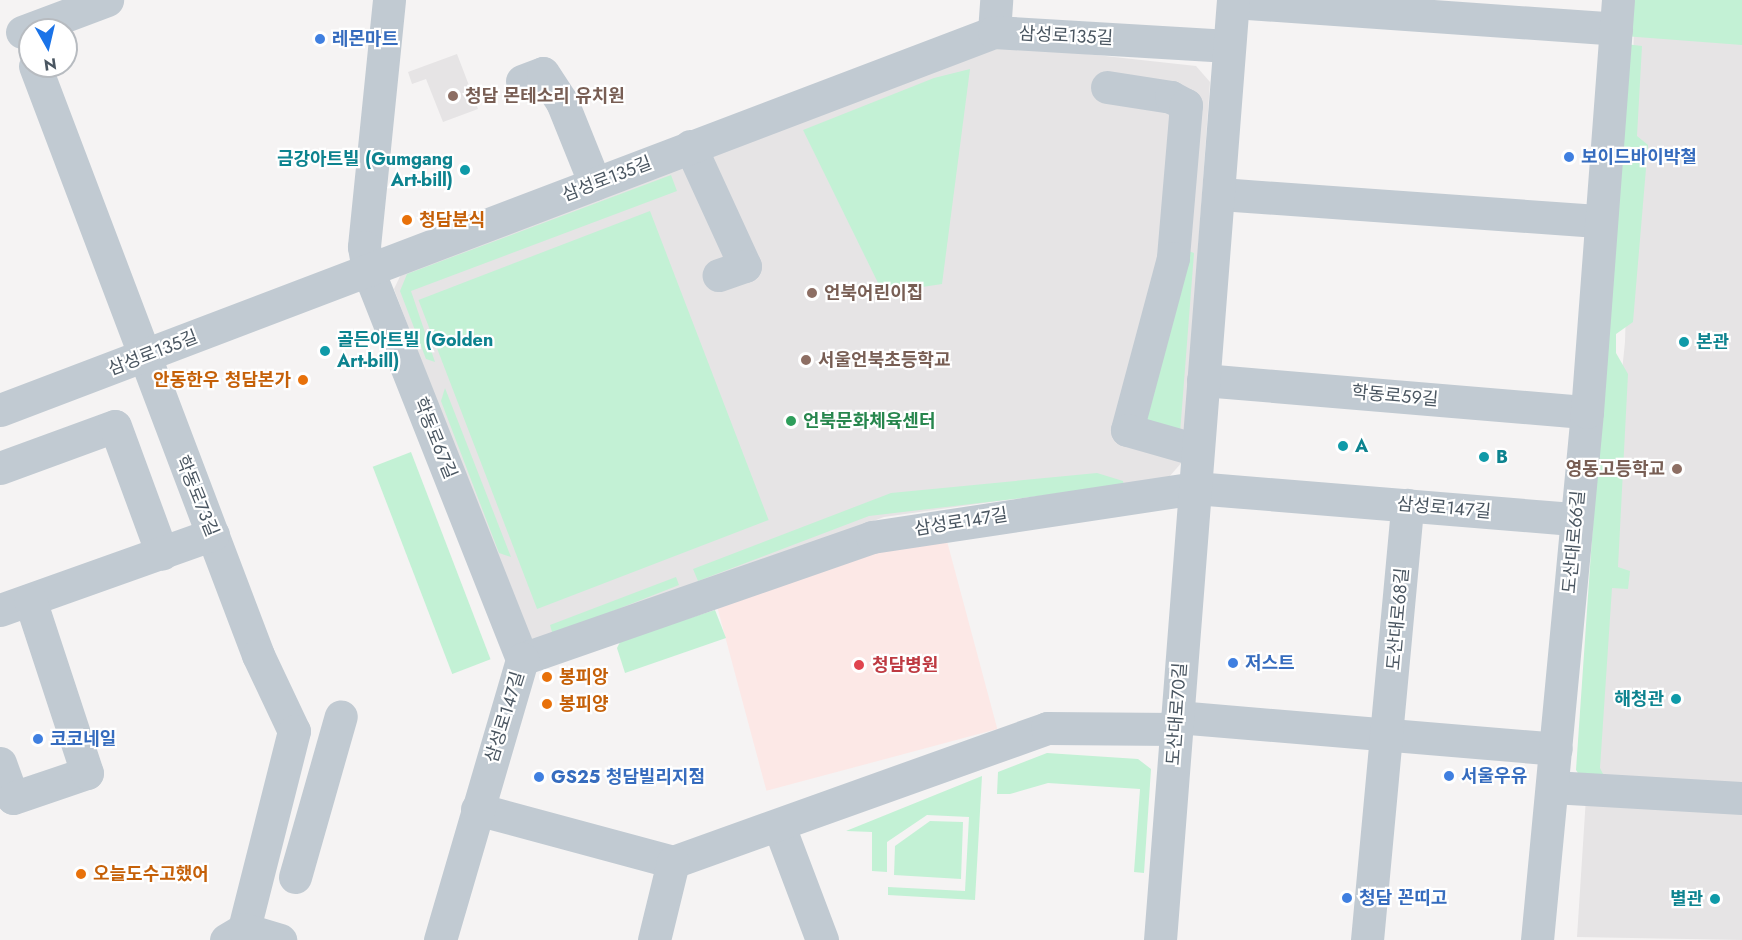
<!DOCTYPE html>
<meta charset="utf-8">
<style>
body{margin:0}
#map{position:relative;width:1742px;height:940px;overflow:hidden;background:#f5f3f3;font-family:Jost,"Noto Sans KR",sans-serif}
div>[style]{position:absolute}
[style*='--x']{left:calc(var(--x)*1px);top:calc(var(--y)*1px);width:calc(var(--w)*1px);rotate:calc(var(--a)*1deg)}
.education>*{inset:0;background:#e6e4e5}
.medical>*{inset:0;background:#fce8e6;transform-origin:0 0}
.green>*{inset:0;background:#c3f1d5;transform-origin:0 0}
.minor>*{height:33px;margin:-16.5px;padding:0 16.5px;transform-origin:16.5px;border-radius:16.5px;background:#c1cad2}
.dots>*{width:16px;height:16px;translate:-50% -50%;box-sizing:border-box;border:3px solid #fff;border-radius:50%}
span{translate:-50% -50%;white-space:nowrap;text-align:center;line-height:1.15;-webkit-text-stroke:4.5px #fff;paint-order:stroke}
.street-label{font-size:18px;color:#4a5661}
.shop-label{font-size:18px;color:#366cbe;font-weight:700}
.left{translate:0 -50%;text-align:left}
.education-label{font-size:18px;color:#785e54;font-weight:700}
.right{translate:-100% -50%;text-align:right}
.culture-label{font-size:18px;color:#0d838f;font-weight:700}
.food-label{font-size:18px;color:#c56008;font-weight:700}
.leisure-label{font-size:18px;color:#27864d;font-weight:700}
.health-label{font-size:18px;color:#be3a42;font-weight:700}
.north{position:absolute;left:18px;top:18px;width:60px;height:60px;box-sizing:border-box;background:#fff;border:2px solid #b7bbc0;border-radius:50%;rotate:172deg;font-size:16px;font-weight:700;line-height:24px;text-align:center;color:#4a5661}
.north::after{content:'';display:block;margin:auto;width:21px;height:27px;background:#1a73e8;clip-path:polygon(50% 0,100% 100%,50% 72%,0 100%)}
</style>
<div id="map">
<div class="education">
<i style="clip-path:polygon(1742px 0,1742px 940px,1577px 937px,1599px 596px,1625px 342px,1634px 28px)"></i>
<i style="clip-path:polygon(1014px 46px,1196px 66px,1210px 82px,1183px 461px,1169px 477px,884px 517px,545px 645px,526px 636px,394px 289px,403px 270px,992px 50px)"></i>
<i style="clip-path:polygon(457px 54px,478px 109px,443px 122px,426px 79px,412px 84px,408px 72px)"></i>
</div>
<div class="medical">
<i style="left:944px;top:530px;width:206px;height:239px;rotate:75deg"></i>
</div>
<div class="green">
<i style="clip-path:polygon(1627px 0,1742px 0,1742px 45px,1624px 36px)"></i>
<i style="clip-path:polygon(1626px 44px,1642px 46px,1637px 136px,1648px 145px,1633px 322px,1616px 334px,1616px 353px,1628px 374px,1618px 567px,1630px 571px,1628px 589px,1612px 588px,1600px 768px,1606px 780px,1582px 779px,1576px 770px)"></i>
<i style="clip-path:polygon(970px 69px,942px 284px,883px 293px,803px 130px,934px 78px)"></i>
<i style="clip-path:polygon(671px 175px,677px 191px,411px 291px,435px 362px,426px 359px,400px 291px,407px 274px)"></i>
<i style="left:650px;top:211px;width:331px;height:248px;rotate:69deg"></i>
<i style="clip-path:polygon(1186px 250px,1194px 253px,1180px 433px,1141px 421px)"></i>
<i style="clip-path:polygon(445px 388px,511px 557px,499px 553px,441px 401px)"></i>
<i style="left:411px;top:452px;width:222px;height:41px;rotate:69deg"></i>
<i style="clip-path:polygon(1097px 473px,1123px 481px,1124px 486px,869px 516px,698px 581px,693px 569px,891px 493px)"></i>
<i style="clip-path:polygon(676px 577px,679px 585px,557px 633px,552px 632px,550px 625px)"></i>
<i style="clip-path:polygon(715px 610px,726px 638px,625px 673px,617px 648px,621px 640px)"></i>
<i style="clip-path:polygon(1047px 753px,1138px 759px,1151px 769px,1144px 873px,1134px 872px,1140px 789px,1048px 783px,1010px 794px,997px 794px,998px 772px)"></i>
<i style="clip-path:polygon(982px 776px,975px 900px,888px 895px,888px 887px,965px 891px,969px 817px,927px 815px,887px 842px,887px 872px,872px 871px,872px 832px,846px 831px)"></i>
<i style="clip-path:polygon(930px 821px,963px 822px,961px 879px,894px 875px,895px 846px)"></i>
</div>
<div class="minor">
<i style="--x:389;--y:0;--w:248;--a:95.8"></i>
<i style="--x:364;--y:247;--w:23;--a:80"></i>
<i style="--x:368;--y:270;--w:418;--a:68.4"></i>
<i style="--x:1233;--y:2;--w:384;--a:4"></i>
<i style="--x:22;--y:32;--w:91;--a:-20.6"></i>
<i style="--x:994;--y:32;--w:32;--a:-86"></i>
<i style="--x:35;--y:66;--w:630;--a:69.26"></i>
<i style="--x:258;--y:655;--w:84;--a:64.7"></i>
<i style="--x:294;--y:731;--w:204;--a:104.2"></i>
<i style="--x:522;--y:81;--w:22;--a:-21"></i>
<i style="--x:543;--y:73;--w:35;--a:57"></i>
<i style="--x:562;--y:102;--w:88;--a:68.1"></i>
<i style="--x:1107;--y:87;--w:65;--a:8.9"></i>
<i style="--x:1171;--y:97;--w:17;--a:28"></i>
<i style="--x:1186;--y:105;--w:154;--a:94.9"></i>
<i style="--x:1173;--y:258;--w:178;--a:105"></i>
<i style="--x:1127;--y:430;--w:73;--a:15.9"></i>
<i style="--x:690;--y:146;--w:132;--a:65.4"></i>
<i style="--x:745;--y:266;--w:28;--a:161"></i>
<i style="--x:1220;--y:194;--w:382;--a:4.1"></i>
<i style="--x:1203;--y:380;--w:385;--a:4.8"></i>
<i style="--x:0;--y:410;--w:1063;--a:-20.82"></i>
<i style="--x:994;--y:32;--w:235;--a:3.4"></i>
<i style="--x:0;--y:468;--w:122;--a:-20.1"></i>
<i style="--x:115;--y:426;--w:136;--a:69.8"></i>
<i style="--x:0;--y:610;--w:226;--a:-19.6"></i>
<i style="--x:522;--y:659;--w:371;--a:-19.2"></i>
<i style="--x:872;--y:537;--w:327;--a:-8.6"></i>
<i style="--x:1195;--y:488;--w:382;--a:4.7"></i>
<i style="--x:1177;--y:717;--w:380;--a:4.8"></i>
<i style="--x:0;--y:763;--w:37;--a:70"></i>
<i style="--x:13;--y:798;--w:78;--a:-18.7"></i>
<i style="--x:87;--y:773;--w:182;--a:-108.2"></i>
<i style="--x:1552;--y:787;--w:190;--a:3.3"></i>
<i style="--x:477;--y:809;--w:203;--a:15.1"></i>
<i style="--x:779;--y:826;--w:122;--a:69.3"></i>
<i style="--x:673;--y:862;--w:397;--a:-19.7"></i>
<i style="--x:1047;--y:728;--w:129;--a:0.4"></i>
<i style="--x:295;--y:877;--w:167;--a:-74.1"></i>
<i style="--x:226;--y:940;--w:21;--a:-31"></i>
<i style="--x:244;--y:929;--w:38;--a:17"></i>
<i style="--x:440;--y:940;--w:293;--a:-73.7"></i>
<i style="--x:654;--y:940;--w:80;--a:-76.3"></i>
<i style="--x:1160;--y:940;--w:943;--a:-85.56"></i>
<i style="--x:1367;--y:940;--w:437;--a:-84.7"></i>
<i style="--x:1537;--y:940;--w:530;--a:-84.59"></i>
<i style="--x:1587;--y:412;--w:413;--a:-85.7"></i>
</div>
<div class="dots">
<i style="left:320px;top:39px;background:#3f7fe0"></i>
<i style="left:453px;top:96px;background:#8d6e63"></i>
<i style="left:1569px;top:157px;background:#3f7fe0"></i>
<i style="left:465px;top:170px;background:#0f9aa8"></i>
<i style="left:407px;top:220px;background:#e8710a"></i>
<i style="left:812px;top:293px;background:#8d6e63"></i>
<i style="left:1684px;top:342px;background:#0f9aa8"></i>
<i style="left:325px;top:351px;background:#0f9aa8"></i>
<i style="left:806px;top:360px;background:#8d6e63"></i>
<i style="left:303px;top:380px;background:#e8710a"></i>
<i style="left:791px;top:421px;background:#2e9e5b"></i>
<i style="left:1343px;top:446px;background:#0f9aa8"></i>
<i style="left:1484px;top:457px;background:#0f9aa8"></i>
<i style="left:1677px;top:469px;background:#8d6e63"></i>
<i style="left:1233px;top:663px;background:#3f7fe0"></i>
<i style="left:859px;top:665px;background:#e0444e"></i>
<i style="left:547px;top:677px;background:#e8710a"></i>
<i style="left:1676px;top:699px;background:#0f9aa8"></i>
<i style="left:547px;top:704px;background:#e8710a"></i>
<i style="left:38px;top:739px;background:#3f7fe0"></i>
<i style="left:1449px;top:776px;background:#3f7fe0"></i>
<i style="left:539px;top:777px;background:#3f7fe0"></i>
<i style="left:81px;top:874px;background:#e8710a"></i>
<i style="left:1347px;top:898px;background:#3f7fe0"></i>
<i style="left:1715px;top:899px;background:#0f9aa8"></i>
</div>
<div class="street-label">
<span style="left:1066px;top:36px;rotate:3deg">삼성로135길</span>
<span style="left:607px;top:179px;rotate:-21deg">삼성로135길</span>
<span style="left:153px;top:353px;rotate:-21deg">삼성로135길</span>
<span style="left:1395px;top:396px;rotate:5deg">학동로59길</span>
<span style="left:435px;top:438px;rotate:68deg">학동로67길</span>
<span style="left:197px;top:496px;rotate:68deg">학동로73길</span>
<span style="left:1444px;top:508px;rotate:5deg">삼성로147길</span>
<span style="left:961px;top:522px;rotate:-9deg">삼성로147길</span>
<span style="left:1574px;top:542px;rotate:-85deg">도산대로66길</span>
<span style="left:1398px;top:619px;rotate:-85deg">도산대로68길</span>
<span style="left:1177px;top:714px;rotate:-86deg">도산대로70길</span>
<span style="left:505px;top:717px;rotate:-73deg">삼성로147길</span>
</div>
<div class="shop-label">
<span class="left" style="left:332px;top:39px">레몬마트</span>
<span class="left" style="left:1581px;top:157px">보이드바이박철</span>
<span class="left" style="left:1245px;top:663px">저스트</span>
<span class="left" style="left:50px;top:739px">코코네일</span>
<span class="left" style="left:1461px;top:776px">서울우유</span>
<span class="left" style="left:551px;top:777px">GS25 청담빌리지점</span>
<span class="left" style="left:1359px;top:898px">청담 꼰띠고</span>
</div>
<div class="education-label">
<span class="left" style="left:465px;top:96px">청담 몬테소리 유치원</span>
<span class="left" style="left:824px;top:293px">언북어린이집</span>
<span class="left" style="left:818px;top:360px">서울언북초등학교</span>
<span class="right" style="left:1665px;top:469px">영동고등학교</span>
</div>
<div class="culture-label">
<span class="right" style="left:453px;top:170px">금강아트빌 (Gumgang<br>Art-bill)</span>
<span class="left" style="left:337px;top:351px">골든아트빌 (Golden<br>Art-bill)</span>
<span class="left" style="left:1696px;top:342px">본관</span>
<span class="left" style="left:1355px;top:446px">A</span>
<span class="left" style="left:1496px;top:457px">B</span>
<span class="right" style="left:1664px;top:699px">해청관</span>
<span class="right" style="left:1703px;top:899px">별관</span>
</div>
<div class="food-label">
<span class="left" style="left:419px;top:220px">청담분식</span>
<span class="right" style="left:291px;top:380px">안동한우 청담본가</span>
<span class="left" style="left:559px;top:677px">봉피앙</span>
<span class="left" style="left:559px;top:704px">봉피양</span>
<span class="left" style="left:93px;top:874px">오늘도수고했어</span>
</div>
<div class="leisure-label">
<span class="left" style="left:803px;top:421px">언북문화체육센터</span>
</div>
<div class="health-label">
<span class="left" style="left:872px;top:665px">청담병원</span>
</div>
<div class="north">N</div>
</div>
